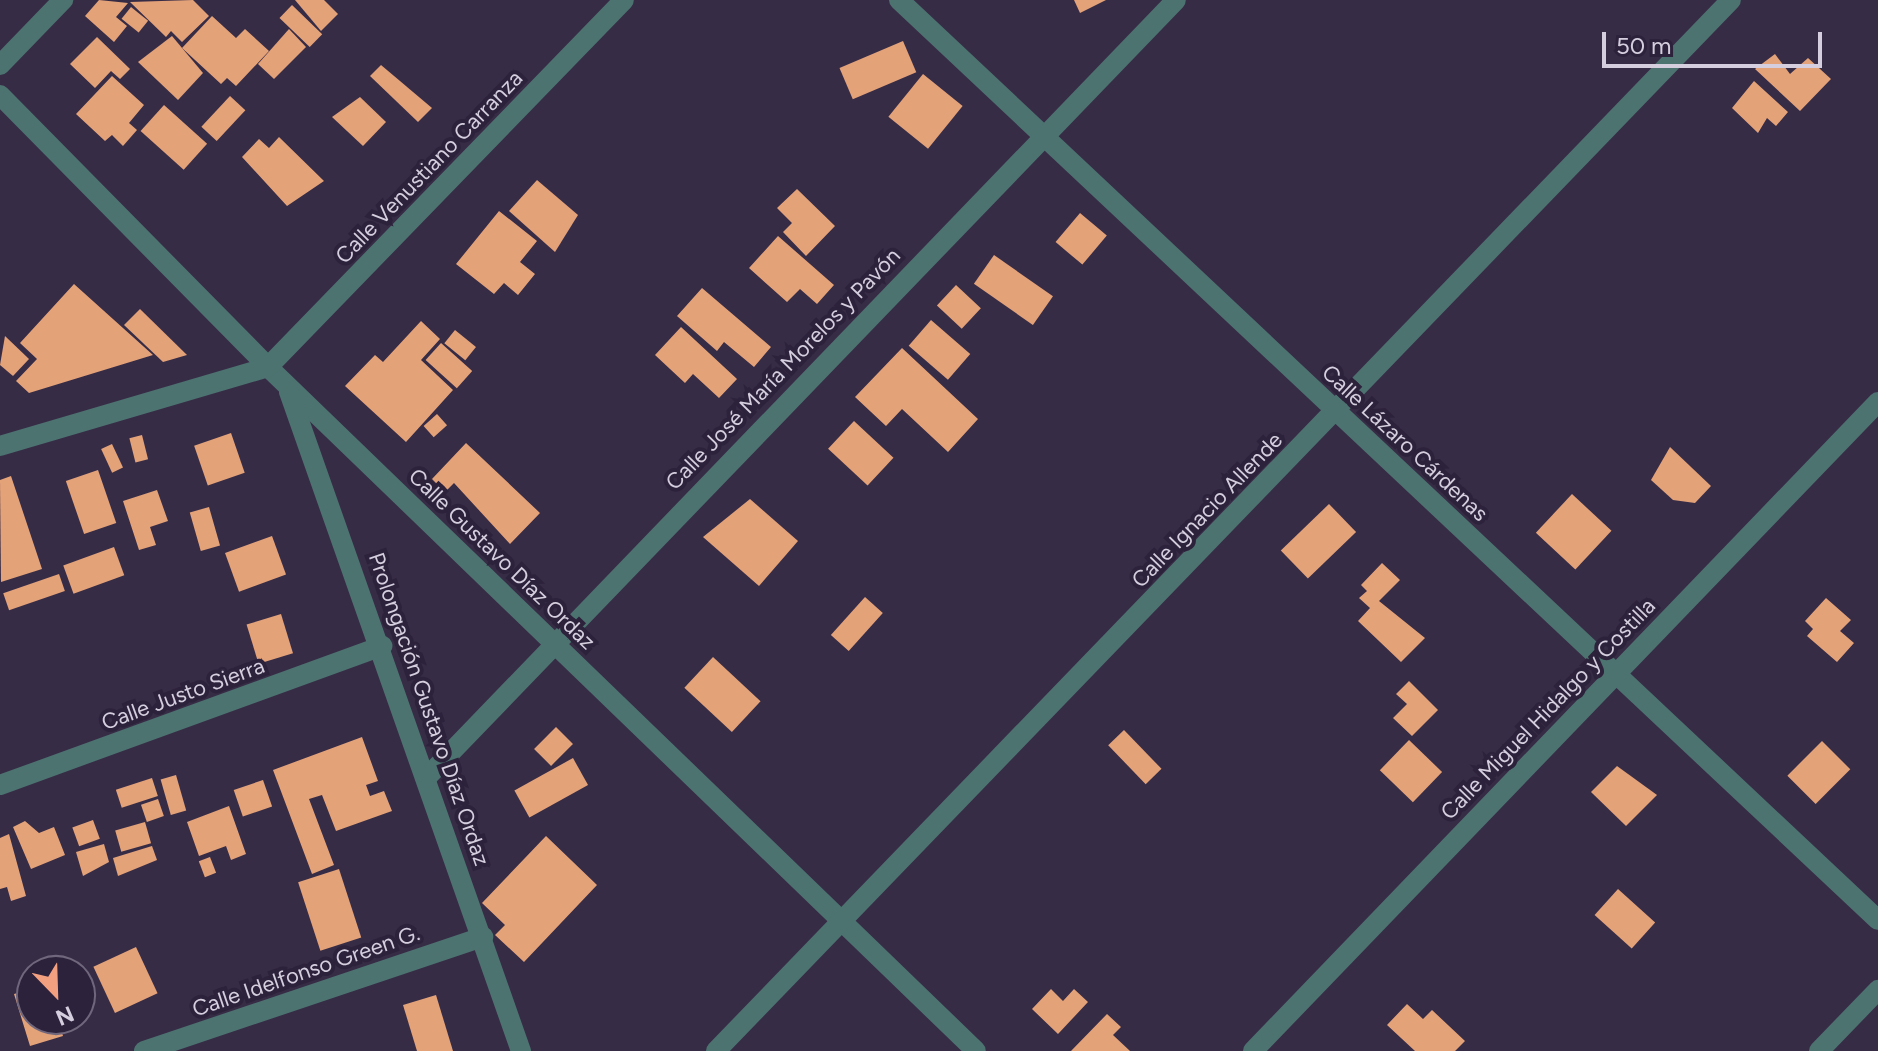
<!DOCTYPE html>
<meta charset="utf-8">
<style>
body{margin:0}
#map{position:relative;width:1878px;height:1051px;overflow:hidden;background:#372c46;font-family:Figtree,sans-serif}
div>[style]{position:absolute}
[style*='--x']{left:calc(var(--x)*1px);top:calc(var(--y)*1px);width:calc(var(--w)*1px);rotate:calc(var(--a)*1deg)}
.building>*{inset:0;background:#e4a279;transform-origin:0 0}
.minor>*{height:20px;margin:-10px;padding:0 10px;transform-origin:10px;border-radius:10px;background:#4d7371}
span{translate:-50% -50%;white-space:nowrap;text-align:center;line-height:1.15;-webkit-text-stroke:8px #2d223b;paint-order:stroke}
.street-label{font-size:22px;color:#d4cede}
.north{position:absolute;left:16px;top:955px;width:80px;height:80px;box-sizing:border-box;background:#2d223b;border:2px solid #70677c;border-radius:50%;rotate:157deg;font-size:22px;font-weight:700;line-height:32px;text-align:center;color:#d4cede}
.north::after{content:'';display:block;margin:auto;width:28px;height:36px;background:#f3a081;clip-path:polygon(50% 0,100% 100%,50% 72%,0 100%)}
.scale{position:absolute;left:1602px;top:32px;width:220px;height:36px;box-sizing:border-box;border:4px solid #d4cede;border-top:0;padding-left:10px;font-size:24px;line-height:28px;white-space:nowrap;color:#d4cede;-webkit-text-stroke:6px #2d223b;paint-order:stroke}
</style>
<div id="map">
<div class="building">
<i style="clip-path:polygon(99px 0,128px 3px,116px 17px,127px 26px,114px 42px,85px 16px)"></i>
<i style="clip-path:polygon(193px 0,209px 16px,182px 42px,171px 31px,166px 37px,130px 2px)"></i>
<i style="clip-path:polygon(295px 0,324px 0,338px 14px,321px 31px)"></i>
<i style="clip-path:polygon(1074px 0,1106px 0,1080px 13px)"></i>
<i style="left:292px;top:5px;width:42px;height:18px;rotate:44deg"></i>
<i style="left:131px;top:7px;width:22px;height:15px;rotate:39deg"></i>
<i style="clip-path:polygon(212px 16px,236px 38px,245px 29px,269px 51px,236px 86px,227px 78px,221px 84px,182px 48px)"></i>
<i style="clip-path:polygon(289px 29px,306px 47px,274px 79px,258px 64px)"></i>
<i style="clip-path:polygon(172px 36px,203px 73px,178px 100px,138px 62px)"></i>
<i style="clip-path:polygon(97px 37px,130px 69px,120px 79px,111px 71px,95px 88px,70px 64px)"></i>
<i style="left:903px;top:41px;width:34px;height:69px;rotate:67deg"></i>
<i style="clip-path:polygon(1775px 54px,1790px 74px,1808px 58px,1831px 79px,1800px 111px,1755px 69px)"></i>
<i style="clip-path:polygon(381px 65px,432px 108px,418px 122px,370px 76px)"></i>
<i style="left:923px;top:74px;width:51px;height:55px;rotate:39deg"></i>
<i style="clip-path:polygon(112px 76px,144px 105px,129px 123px,137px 130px,123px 146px,112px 135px,105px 141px,76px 114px)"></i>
<i style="clip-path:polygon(1754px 81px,1788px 112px,1776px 126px,1767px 118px,1758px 133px,1732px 108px)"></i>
<i style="left:230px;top:96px;width:21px;height:42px;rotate:43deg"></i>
<i style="clip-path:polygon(360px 97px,386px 122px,363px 146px,332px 117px)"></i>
<i style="left:164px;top:105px;width:58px;height:35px;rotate:42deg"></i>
<i style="clip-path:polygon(279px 137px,324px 181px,287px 206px,242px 157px,259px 139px,269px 148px)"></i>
<i style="clip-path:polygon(537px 180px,578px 215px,555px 252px,509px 211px)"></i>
<i style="clip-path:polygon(797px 189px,835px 226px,806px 256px,783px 232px,792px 223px,777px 208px)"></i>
<i style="clip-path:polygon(499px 211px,537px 241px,520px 262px,535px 274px,518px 295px,504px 283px,494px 294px,456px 264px)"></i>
<i style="left:1080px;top:213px;width:35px;height:38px;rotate:40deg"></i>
<i style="clip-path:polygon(778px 236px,834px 285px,817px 304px,800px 289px,787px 302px,749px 268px)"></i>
<i style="left:994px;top:255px;width:72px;height:35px;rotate:35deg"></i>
<i style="clip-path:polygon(74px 284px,153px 355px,29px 393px,16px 381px,37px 359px,20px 343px)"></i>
<i style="left:956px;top:285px;width:34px;height:28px;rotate:43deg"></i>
<i style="clip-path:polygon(702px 288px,771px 347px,754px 367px,724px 342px,717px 351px,677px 316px)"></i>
<i style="clip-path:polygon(140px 309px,187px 355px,163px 362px,124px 325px)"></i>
<i style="left:931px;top:320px;width:52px;height:34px;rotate:41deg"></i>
<i style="clip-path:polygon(421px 321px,440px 339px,421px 360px,453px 390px,406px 442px,345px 386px,375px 355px,383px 362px)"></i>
<i style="clip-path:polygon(681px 327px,737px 379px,719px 398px,693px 374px,685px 383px,655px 355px)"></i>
<i style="left:455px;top:330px;width:27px;height:17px;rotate:39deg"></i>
<i style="clip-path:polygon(5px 336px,29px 359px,13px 376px,0 365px)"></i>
<i style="left:441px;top:343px;width:42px;height:23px;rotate:42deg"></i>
<i style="clip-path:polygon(902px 348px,978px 419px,948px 452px,902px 409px,886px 426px,855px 397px)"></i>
<i style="left:437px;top:414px;width:15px;height:18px;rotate:48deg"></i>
<i style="left:854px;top:421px;width:54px;height:38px;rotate:43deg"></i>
<i style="left:231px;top:433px;width:42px;height:39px;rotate:71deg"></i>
<i style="left:142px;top:435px;width:25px;height:13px;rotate:76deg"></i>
<i style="clip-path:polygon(466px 443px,540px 513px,510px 544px,454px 483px,445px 492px,432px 479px)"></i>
<i style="left:112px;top:444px;width:26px;height:12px;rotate:65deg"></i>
<i style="clip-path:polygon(1670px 447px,1711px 486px,1695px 503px,1673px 500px,1651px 480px)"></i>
<i style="left:98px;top:470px;width:56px;height:34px;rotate:71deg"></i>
<i style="clip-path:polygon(11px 476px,42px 569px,1px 582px,0 480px)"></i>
<i style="clip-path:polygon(157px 490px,168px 521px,150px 527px,156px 545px,139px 550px,123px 501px)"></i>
<i style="left:1572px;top:494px;width:54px;height:53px;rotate:43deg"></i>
<i style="clip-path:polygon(750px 499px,798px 541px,759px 586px,703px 537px)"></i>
<i style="left:1329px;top:504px;width:39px;height:67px;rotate:46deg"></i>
<i style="left:209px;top:507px;width:40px;height:20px;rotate:74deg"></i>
<i style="left:272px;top:536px;width:41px;height:50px;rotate:70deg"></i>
<i style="left:114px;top:547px;width:30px;height:54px;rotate:70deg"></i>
<i style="clip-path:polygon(1382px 563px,1400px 580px,1379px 601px,1425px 638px,1401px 662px,1358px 621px,1370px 608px,1359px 598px,1367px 591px,1361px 585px)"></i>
<i style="left:59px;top:574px;width:18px;height:59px;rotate:71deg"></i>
<i style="left:865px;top:597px;width:24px;height:51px;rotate:42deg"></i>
<i style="clip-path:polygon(1826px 598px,1851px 620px,1840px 631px,1854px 643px,1837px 662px,1807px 636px,1813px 629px,1805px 621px)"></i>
<i style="left:281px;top:614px;width:41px;height:36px;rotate:73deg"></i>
<i style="left:713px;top:657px;width:65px;height:42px;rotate:43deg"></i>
<i style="clip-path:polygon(1409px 681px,1438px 710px,1412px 736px,1393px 718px,1407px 704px,1396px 694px)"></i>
<i style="left:556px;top:727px;width:24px;height:31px;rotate:45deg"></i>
<i style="left:1124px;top:730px;width:54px;height:22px;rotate:46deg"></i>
<i style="clip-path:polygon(362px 737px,378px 781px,366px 785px,370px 796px,384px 791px,392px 811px,336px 831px,322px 795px,309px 799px,334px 865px,312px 874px,273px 770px)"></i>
<i style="left:1409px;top:740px;width:46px;height:42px;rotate:44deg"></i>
<i style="left:1822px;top:741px;width:40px;height:49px;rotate:45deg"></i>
<i style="left:573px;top:758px;width:31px;height:67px;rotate:61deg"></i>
<i style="clip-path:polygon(1617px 766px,1657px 795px,1626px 826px,1591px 792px)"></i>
<i style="left:176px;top:775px;width:37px;height:16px;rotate:74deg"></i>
<i style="left:152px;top:778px;width:19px;height:38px;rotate:72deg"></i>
<i style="left:263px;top:780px;width:28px;height:31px;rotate:71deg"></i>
<i style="left:158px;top:799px;width:18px;height:18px;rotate:71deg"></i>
<i style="clip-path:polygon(229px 806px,246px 854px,231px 860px,226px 846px,199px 856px,187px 822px)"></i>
<i style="left:93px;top:820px;width:20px;height:22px;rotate:70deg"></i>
<i style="clip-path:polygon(25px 821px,39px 833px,54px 827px,65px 855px,31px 869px,13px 827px)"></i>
<i style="left:145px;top:822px;width:22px;height:31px;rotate:74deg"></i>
<i style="clip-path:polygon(9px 834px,26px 896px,11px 901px,7px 887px,0 889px,0 838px)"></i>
<i style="clip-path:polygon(546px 836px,597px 885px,524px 962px,495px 935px,505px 925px,482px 903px)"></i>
<i style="clip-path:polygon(104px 844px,109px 862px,83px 876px,76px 852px)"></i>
<i style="clip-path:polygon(152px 846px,157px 860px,118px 876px,113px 858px)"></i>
<i style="left:210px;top:857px;width:17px;height:12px;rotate:69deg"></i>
<i style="left:339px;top:869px;width:72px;height:43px;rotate:72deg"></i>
<i style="left:1618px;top:889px;width:50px;height:35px;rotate:42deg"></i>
<i style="left:136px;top:947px;width:51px;height:47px;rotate:65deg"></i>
<i style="clip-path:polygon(32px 989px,32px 1019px,58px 1019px,63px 1036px,30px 1046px,14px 994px)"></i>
<i style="clip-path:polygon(1051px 989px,1063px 1001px,1074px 989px,1088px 1002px,1058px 1034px,1032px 1009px)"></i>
<i style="clip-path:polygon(436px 995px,453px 1051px,417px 1051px,403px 1005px)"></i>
<i style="clip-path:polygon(1407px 1004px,1423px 1019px,1432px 1010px,1465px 1041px,1455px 1051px,1415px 1051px,1387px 1025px)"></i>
<i style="clip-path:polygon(1107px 1014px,1121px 1027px,1113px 1035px,1130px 1051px,1071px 1051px)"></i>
</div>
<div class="minor">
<i style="--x:899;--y:0;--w:1343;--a:43.22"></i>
<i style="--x:0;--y:65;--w:91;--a:-45.9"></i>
<i style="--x:0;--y:95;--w:382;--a:45.4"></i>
<i style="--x:268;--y:367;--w:984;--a:44.01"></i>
<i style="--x:289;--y:392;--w:699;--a:70.61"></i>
<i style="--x:0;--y:446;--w:279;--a:-16.4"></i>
<i style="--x:268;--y:367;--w:511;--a:-45.87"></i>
<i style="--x:429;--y:775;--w:1076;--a:-46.05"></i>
<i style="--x:0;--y:785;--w:407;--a:-20"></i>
<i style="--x:144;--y:1051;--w:358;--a:-18.6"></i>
<i style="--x:716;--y:1051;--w:1461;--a:-46"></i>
<i style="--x:1253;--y:1051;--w:901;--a:-46.08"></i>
<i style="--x:1819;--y:1051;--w:85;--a:-46"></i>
</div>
<div class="street-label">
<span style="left:429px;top:167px;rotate:-46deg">Calle Venustiano Carranza</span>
<span style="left:783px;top:369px;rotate:-46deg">Calle José María Morelos y Pavón</span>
<span style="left:1405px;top:443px;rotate:43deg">Calle Lázaro Cárdenas</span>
<span style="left:1207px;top:510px;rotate:-46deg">Calle Ignacio Allende</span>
<span style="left:502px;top:559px;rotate:44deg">Calle Gustavo Díaz Ordaz</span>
<span style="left:183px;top:694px;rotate:-20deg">Calle Justo Sierra</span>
<span style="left:429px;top:709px;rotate:71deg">Prolongación Gustavo Díaz Ordaz</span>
<span style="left:1548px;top:709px;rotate:-46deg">Calle Miguel Hidalgo y Costilla</span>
<span style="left:306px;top:971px;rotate:-19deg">Calle Idelfonso Green G.</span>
</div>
<div class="north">N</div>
<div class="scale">50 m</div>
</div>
